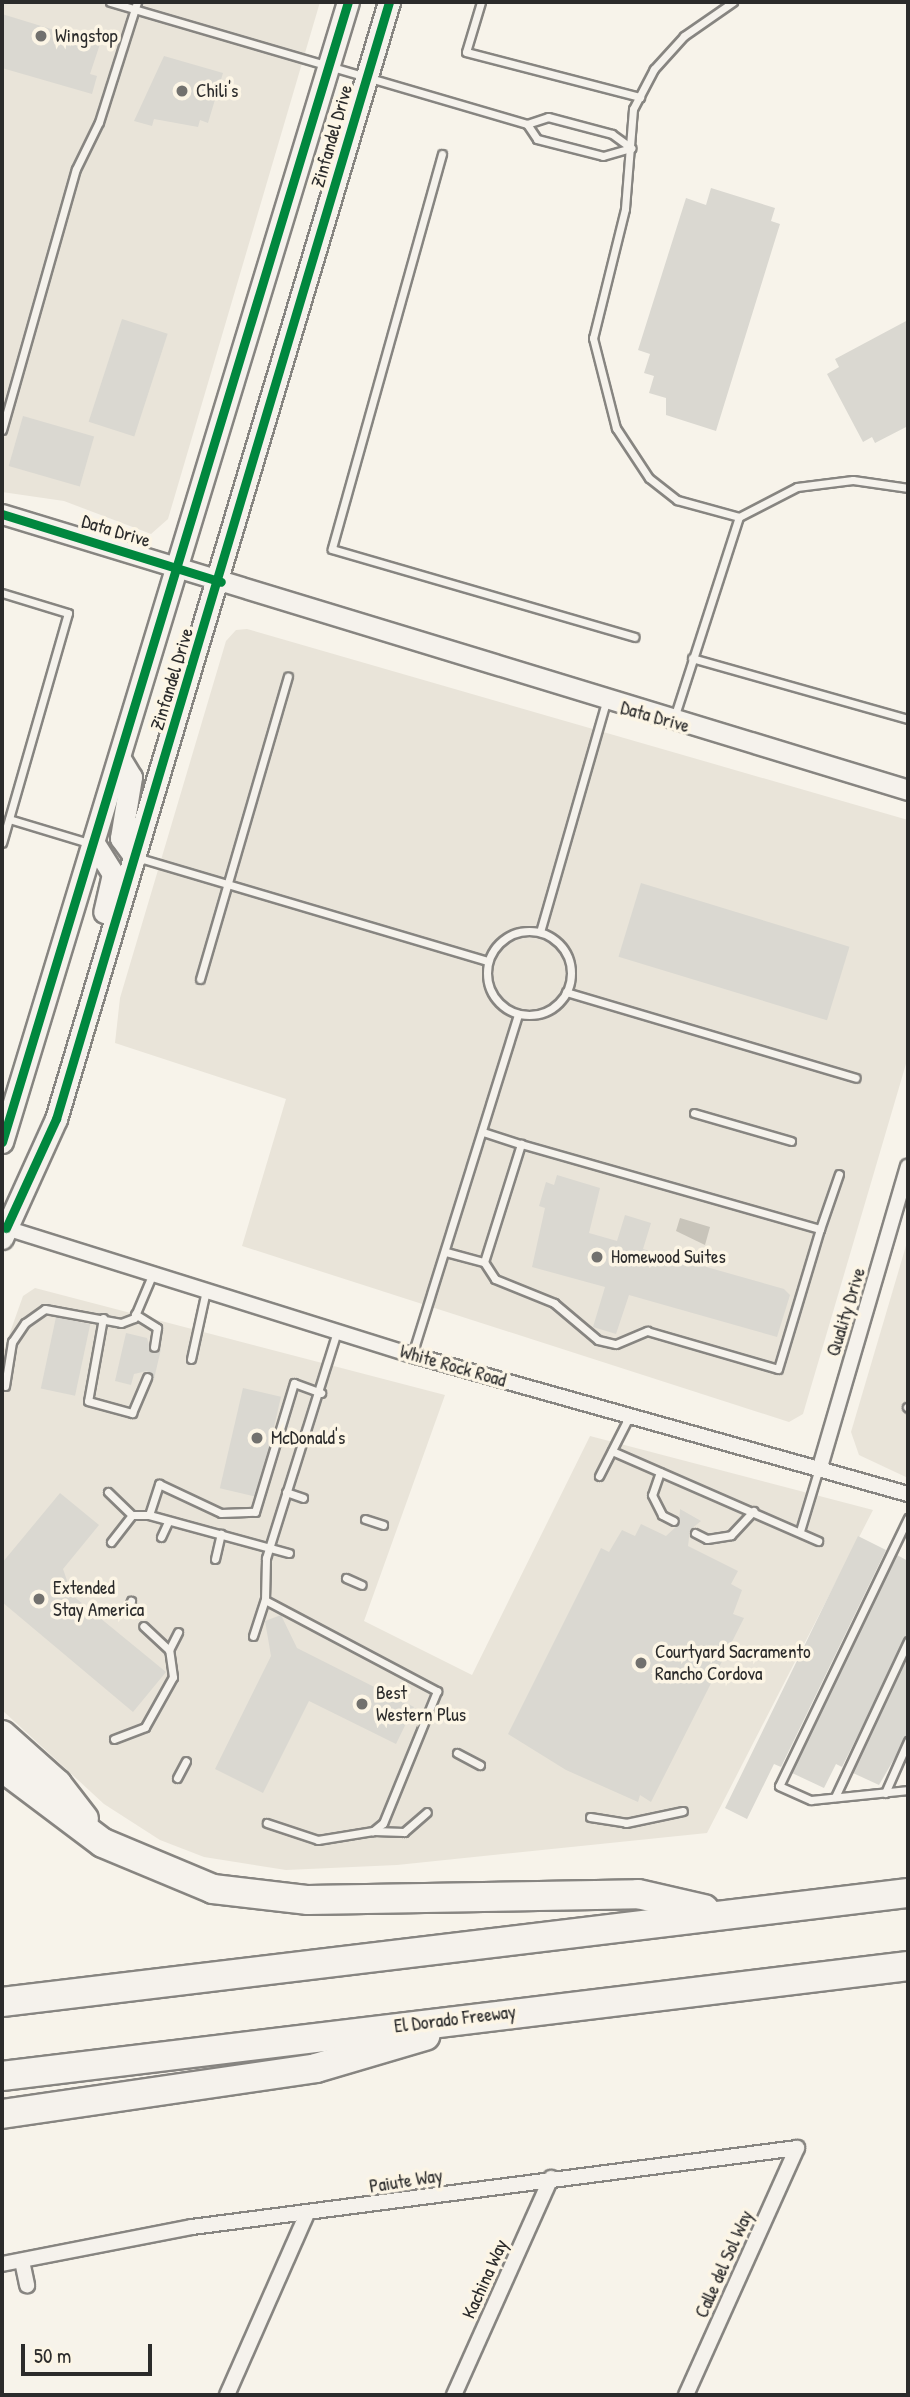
<!DOCTYPE html>
<style>
body{margin:0}
#map{position:relative;width:910px;height:2397px;overflow:hidden;background:#f7f3ea;font-family:"Patrick Hand",sans-serif}
div>[style]{position:absolute}
[style*='--x']{left:calc(var(--x)*1px);top:calc(var(--y)*1px);width:calc(var(--w)*1px);rotate:calc(var(--a)*1deg)}
.built>*{inset:0;background:#e9e4d9}
.green>*{inset:0;background:#e9e4d8}
.round{border-radius:50%}
.water>*{inset:0;background:#c8c4ba}
.building>*{inset:0;background:#dad8d1;transform-origin:0 0}
.roads{filter:drop-shadow(2px 0 #878581) drop-shadow(-2px 0 #878581) drop-shadow(0 2px #878581) drop-shadow(0 -2px #878581)}
.service>*{height:7px;margin:-3.5px;padding:0 3.5px;transform-origin:3.5px;border-radius:3.5px;background:#f5f2ec}
.service>.ring{margin:-3.5px;padding:0;box-sizing:content-box;background:none;border:7px solid #f5f2ec;border-radius:50%}
.minor>*{height:14px;margin:-7px;padding:0 7px;transform-origin:7px;border-radius:7px;background:#f5f2ec}
.tertiary>*{height:19px;margin:-9.5px;padding:0 9.5px;transform-origin:9.5px;border-radius:9.5px;background:#f5f2ec}
.secondary>*{height:21px;margin:-10.5px;padding:0 10.5px;transform-origin:10.5px;border-radius:10.5px;background:#f5f2ec}
.motorway>*{height:28px;margin:-14px;padding:0 14px;transform-origin:14px;border-radius:14px;background:#f5f2ec}
.cycleway>*{height:9px;margin:-4.5px;padding:0 4.5px;transform-origin:4.5px;border-radius:4.5px;background:#00873e}
.dots>*{width:19px;height:19px;translate:-50% -50%;box-sizing:border-box;border:4px solid #fcf5e5;border-radius:50%}
span{translate:-50% -50%;white-space:nowrap;text-align:center;line-height:1.15;-webkit-text-stroke:7px #fcf5e5;paint-order:stroke}
.poi-label{font-size:19px;color:#2b2b2b}
.left{translate:0 -50%;text-align:left}
.street-label{font-size:19px;color:#2b2b2b}
.frame{position:absolute;inset:0;border:4px solid #2b2b2b;pointer-events:none}
.scale{position:absolute;left:21px;top:2344px;width:131px;height:32px;box-sizing:border-box;border:4px solid #2b2b2b;border-top:0;padding-left:9px;font-size:21px;line-height:24px;white-space:nowrap;color:#2b2b2b;-webkit-text-stroke:5px #fcf5e5;paint-order:stroke}
</style>
<div id="map">
<div class="built">
<i style="clip-path:polygon(2px 2px,320px 2px,168px 519px,151px 534px,64px 501px,2px 492px)"></i>
<i style="clip-path:polygon(247px 629px,908px 820px,908px 1057px,803px 1414px,789px 1422px,242px 1246px,286px 1099px,115px 1043px,120px 998px,226px 641px,236px 630px)"></i>
<i style="clip-path:polygon(908px 1239px,908px 1478px,859px 1455px,851px 1432px)"></i>
<i style="clip-path:polygon(35px 1288px,445px 1395px,364px 1621px,472px 1675px,590px 1436px,873px 1510px,707px 1833px,397px 1865px,286px 1870px,204px 1857px,160px 1840px,104px 1804px,2px 1710px,2px 1355px,23px 1296px)"></i>
</div>
<div class="green">
<i class="round" style="left:498px;top:941px;width:64px;height:64px"></i>
</div>
<div class="water">
<i style="clip-path:polygon(680px 1218px,710px 1227px,705px 1245px,676px 1231px)"></i>
</div>
<div class="building">
<i style="clip-path:polygon(2px 14px,100px 44px,90px 74px,97px 76px,92px 94px,2px 68px)"></i>
<i style="clip-path:polygon(164px 56px,223px 73px,208px 123px,200px 120px,198px 127px,154px 119px,152px 126px,134px 121px)"></i>
<i style="clip-path:polygon(711px 188px,775px 208px,771px 221px,780px 224px,716px 431px,666px 415px,666px 398px,649px 393px,654px 376px,644px 373px,650px 354px,638px 350px,686px 198px,706px 205px)"></i>
<i style="left:122px;top:319px;width:48px;height:108px;rotate:18deg"></i>
<i style="clip-path:polygon(908px 320px,908px 426px,875px 443px,872px 437px,863px 442px,827px 374px,839px 367px,835px 359px)"></i>
<i style="left:23px;top:416px;width:74px;height:52px;rotate:16deg"></i>
<i style="left:641px;top:883px;width:218px;height:77px;rotate:17deg"></i>
<i style="clip-path:polygon(557px 1175px,600px 1188px,589px 1233px,617px 1241px,625px 1215px,651px 1223px,643px 1249px,784px 1289px,790px 1295px,777px 1337px,629px 1295px,616px 1334px,593px 1327px,605px 1287px,532px 1267px,545px 1208px,539px 1206px,546px 1182px,554px 1185px)"></i>
<i style="left:56px;top:1317px;width:35px;height:73px;rotate:12deg"></i>
<i style="clip-path:polygon(126px 1333px,147px 1338px,151px 1352px,161px 1349px,154px 1379px,147px 1371px,134px 1374px,131px 1385px,115px 1381px)"></i>
<i style="left:243px;top:1388px;width:39px;height:103px;rotate:13deg"></i>
<i style="clip-path:polygon(60px 1493px,99px 1525px,63px 1569px,72px 1595px,166px 1672px,133px 1712px,2px 1602px,2px 1563px)"></i>
<i style="clip-path:polygon(680px 1509px,701px 1521px,690px 1530px,688px 1546px,738px 1571px,731px 1584px,742px 1590px,733px 1614px,744px 1618px,651px 1802px,640px 1795px,638px 1802px,566px 1770px,508px 1734px,601px 1548px,609px 1552px,622px 1530px,635px 1536px,641px 1524px,666px 1536px,679px 1524px)"></i>
<i style="clip-path:polygon(858px 1536px,886px 1550px,781px 1767px,774px 1764px,747px 1819px,725px 1808px)"></i>
<i style="clip-path:polygon(897px 1555px,908px 1561px,908px 1635px,842px 1767px,836px 1764px,824px 1788px,792px 1773px)"></i>
<i style="clip-path:polygon(281px 1615px,297px 1648px,414px 1707px,396px 1744px,309px 1701px,263px 1793px,215px 1769px,271px 1656px,265px 1621px)"></i>
<i style="clip-path:polygon(908px 1655px,908px 1735px,879px 1785px,853px 1773px)"></i>
</div>
<div class="roads">
<div class="service">
<i style="--x:110;--y:2;--w:434;--a:16.3"></i>
<i style="--x:527;--y:124;--w:22;--a:-18"></i>
<i style="--x:548;--y:117;--w:66;--a:14.9"></i>
<i style="--x:612;--y:134;--w:24;--a:36"></i>
<i style="--x:481;--y:2;--w:52;--a:106.7"></i>
<i style="--x:466;--y:52;--w:180;--a:14.5"></i>
<i style="--x:733;--y:2;--w:60;--a:145.2"></i>
<i style="--x:684;--y:36;--w:45;--a:132.3"></i>
<i style="--x:654;--y:69;--w:45;--a:117.7"></i>
<i style="--x:633;--y:109;--w:100;--a:94.6"></i>
<i style="--x:625;--y:209;--w:133;--a:103.9"></i>
<i style="--x:593;--y:338;--w:93;--a:75.7"></i>
<i style="--x:616;--y:428;--w:60;--a:56.6"></i>
<i style="--x:649;--y:478;--w:36;--a:38"></i>
<i style="--x:677;--y:500;--w:64;--a:15.3"></i>
<i style="--x:527;--y:124;--w:18;--a:56"></i>
<i style="--x:537;--y:139;--w:68;--a:14.4"></i>
<i style="--x:603;--y:156;--w:29;--a:-16"></i>
<i style="--x:442;--y:154;--w:410;--a:105.6"></i>
<i style="--x:332;--y:549;--w:315;--a:16.2"></i>
<i style="--x:2;--y:430;--w:271;--a:-74.2"></i>
<i style="--x:76;--y:169;--w:52;--a:-63.9"></i>
<i style="--x:99;--y:122;--w:126;--a:-72.4"></i>
<i style="--x:2;--y:593;--w:69;--a:16.9"></i>
<i style="--x:68;--y:613;--w:239;--a:106"></i>
<i style="--x:692;--y:658;--w:224;--a:15.8"></i>
<i style="--x:674;--y:718;--w:211;--a:-72.1"></i>
<i style="--x:739;--y:517;--w:65;--a:-27.3"></i>
<i style="--x:797;--y:487;--w:56;--a:-7.1"></i>
<i style="--x:853;--y:480;--w:56;--a:8.3"></i>
<i style="--x:9;--y:819;--w:87;--a:16.8"></i>
<i style="--x:136;--y:857;--w:367;--a:16.5"></i>
<i class="ring" style="left:487px;top:931px;width:77px;height:77px"></i>
<i style="--x:540;--y:932;--w:239;--a:-74"></i>
<i style="--x:200;--y:979;--w:315;--a:-73.8"></i>
<i style="--x:566;--y:992;--w:302;--a:16.5"></i>
<i style="--x:694;--y:1113;--w:101;--a:16.1"></i>
<i style="--x:483;--y:1132;--w:40;--a:18"></i>
<i style="--x:446;--y:1252;--w:39;--a:15"></i>
<i style="--x:484;--y:1262;--w:124;--a:-72.6"></i>
<i style="--x:521;--y:1144;--w:311;--a:15.9"></i>
<i style="--x:820;--y:1229;--w:58;--a:-70.9"></i>
<i style="--x:484;--y:1262;--w:20;--a:57"></i>
<i style="--x:495;--y:1279;--w:64;--a:22.1"></i>
<i style="--x:554;--y:1303;--w:57;--a:40.1"></i>
<i style="--x:598;--y:1340;--w:18;--a:13"></i>
<i style="--x:616;--y:1344;--w:34;--a:-23"></i>
<i style="--x:647;--y:1331;--w:136;--a:16.2"></i>
<i style="--x:778;--y:1369;--w:146;--a:-73.3"></i>
<i style="--x:135;--y:1314;--w:26;--a:32"></i>
<i style="--x:157;--y:1328;--w:19;--a:99"></i>
<i style="--x:103;--y:1318;--w:84;--a:100.2"></i>
<i style="--x:88;--y:1401;--w:46;--a:15.3"></i>
<i style="--x:132;--y:1413;--w:39;--a:-67"></i>
<i style="--x:412;--y:1355;--w:357;--a:-72.7"></i>
<i style="--x:191;--y:1359;--w:71;--a:-77.7"></i>
<i style="--x:5;--y:1386;--w:45;--a:-81"></i>
<i style="--x:12;--y:1342;--w:23;--a:-56"></i>
<i style="--x:25;--y:1323;--w:24;--a:-35"></i>
<i style="--x:45;--y:1309;--w:77;--a:10.4"></i>
<i style="--x:121;--y:1323;--w:14;--a:-21"></i>
<i style="--x:134;--y:1318;--w:49;--a:-67.1"></i>
<i style="--x:907;--y:1407;--w:1;--a:45"></i>
<i style="--x:612;--y:1451;--w:225;--a:23.6"></i>
<i style="--x:660;--y:1472;--w:24;--a:109"></i>
<i style="--x:652;--y:1495;--w:22;--a:63"></i>
<i style="--x:662;--y:1515;--w:13;--a:27"></i>
<i style="--x:599;--y:1476;--w:68;--a:-63.1"></i>
<i style="--x:108;--y:1492;--w:33;--a:44"></i>
<i style="--x:286;--y:1492;--w:18;--a:19"></i>
<i style="--x:149;--y:1515;--w:33;--a:-72"></i>
<i style="--x:159;--y:1484;--w:68;--a:25.1"></i>
<i style="--x:221;--y:1513;--w:34;--a:-2"></i>
<i style="--x:255;--y:1512;--w:135;--a:-73.2"></i>
<i style="--x:294;--y:1383;--w:29;--a:20"></i>
<i style="--x:908;--y:1518;--w:297;--a:115.7"></i>
<i style="--x:779;--y:1786;--w:35;--a:24"></i>
<i style="--x:811;--y:1800;--w:98;--a:-5.9"></i>
<i style="--x:365;--y:1519;--w:19;--a:18"></i>
<i style="--x:800;--y:1531;--w:66;--a:-73.2"></i>
<i style="--x:695;--y:1533;--w:13;--a:27"></i>
<i style="--x:707;--y:1539;--w:24;--a:-9"></i>
<i style="--x:731;--y:1535;--w:33;--a:-47"></i>
<i style="--x:161;--y:1537;--w:17;--a:-65"></i>
<i style="--x:111;--y:1542;--w:34;--a:-52"></i>
<i style="--x:132;--y:1515;--w:17;--a:0"></i>
<i style="--x:149;--y:1515;--w:145;--a:15.2"></i>
<i style="--x:215;--y:1559;--w:26;--a:-77"></i>
<i style="--x:346;--y:1578;--w:17;--a:24"></i>
<i style="--x:265;--y:1600;--w:195;--a:27.9"></i>
<i style="--x:437;--y:1691;--w:143;--a:112.2"></i>
<i style="--x:383;--y:1823;--w:13;--a:141"></i>
<i style="--x:373;--y:1831;--w:56;--a:170.7"></i>
<i style="--x:318;--y:1840;--w:54;--a:-161.6"></i>
<i style="--x:127;--y:1612;--w:12;--a:-70"></i>
<i style="--x:253;--y:1636;--w:38;--a:-72"></i>
<i style="--x:265;--y:1600;--w:42;--a:-88.6"></i>
<i style="--x:266;--y:1558;--w:238;--a:-72.6"></i>
<i style="--x:169;--y:1650;--w:20;--a:-63"></i>
<i style="--x:114;--y:1739;--w:33;--a:-21"></i>
<i style="--x:145;--y:1727;--w:57;--a:-60.8"></i>
<i style="--x:173;--y:1677;--w:27;--a:-98"></i>
<i style="--x:169;--y:1650;--w:35;--a:-137"></i>
<i style="--x:457;--y:1753;--w:26;--a:28"></i>
<i style="--x:177;--y:1778;--w:19;--a:-62"></i>
<i style="--x:885;--y:1793;--w:57;--a:-66.1"></i>
<i style="--x:835;--y:1797;--w:172;--a:-64.9"></i>
<i style="--x:590;--y:1817;--w:36;--a:9"></i>
<i style="--x:626;--y:1823;--w:58;--a:-11.9"></i>
<i style="--x:374;--y:1831;--w:30;--a:2"></i>
<i style="--x:404;--y:1832;--w:30;--a:-41"></i>
</div>
<div class="minor">
<i style="--x:6;--y:1228;--w:425;--a:17.4"></i>
<i style="--x:412;--y:1355;--w:515;--a:15.66"></i>
<i style="--x:820;--y:1467;--w:313;--a:-73.7"></i>
<i style="--x:22;--y:2261;--w:25;--a:78"></i>
<i style="--x:2;--y:2264;--w:194;--a:-11"></i>
<i style="--x:192;--y:2227;--w:610;--a:-7.44"></i>
<i style="--x:227;--y:2395;--w:196;--a:-66.2"></i>
<i style="--x:454;--y:2395;--w:238;--a:-65.9"></i>
<i style="--x:686;--y:2395;--w:271;--a:-65.8"></i>
</div>
<div class="tertiary">
<i style="--x:2;--y:514;--w:947;--a:16.94"></i>
</div>
<div class="secondary">
<i style="--x:120;--y:759;--w:21;--a:59"></i>
<i style="--x:131;--y:777;--w:62;--a:99.3"></i>
<i style="--x:121;--y:838;--w:24;--a:54"></i>
<i style="--x:95;--y:845;--w:34;--a:58"></i>
<i style="--x:113;--y:874;--w:39;--a:103"></i>
<i style="--x:2;--y:1142;--w:1191;--a:-73.12"></i>
<i style="--x:2;--y:1238;--w:131;--a:-65.6"></i>
<i style="--x:56;--y:1119;--w:1166;--a:-73.4"></i>
</div>
<div class="motorway">
<i style="--x:2;--y:1735;--w:74;--a:41.7"></i>
<i style="--x:57;--y:1784;--w:44;--a:52.4"></i>
<i style="--x:2;--y:1767;--w:126;--a:37"></i>
<i style="--x:103;--y:1843;--w:119;--a:22.7"></i>
<i style="--x:213;--y:1889;--w:96;--a:6.6"></i>
<i style="--x:308;--y:1900;--w:330;--a:-1"></i>
<i style="--x:638;--y:1894;--w:68;--a:12.8"></i>
<i style="--x:2;--y:2002;--w:913;--a:-6.86"></i>
<i style="--x:2;--y:2076;--w:913;--a:-6.92"></i>
<i style="--x:2;--y:2114;--w:317;--a:-8.3"></i>
<i style="--x:316;--y:2068;--w:114;--a:-16.4"></i>
</div>
</div>
<div class="cycleway">
<i style="--x:2;--y:514;--w:229;--a:17.2"></i>
<i style="--x:2;--y:1142;--w:1191;--a:-73.12"></i>
<i style="--x:6;--y:1228;--w:120;--a:-65.4"></i>
<i style="--x:56;--y:1119;--w:1166;--a:-73.4"></i>
</div>
<div class="dots">
<i style="left:41px;top:36px;background:#72716e"></i>
<i style="left:182px;top:91px;background:#72716e"></i>
<i style="left:597px;top:1257px;background:#72716e"></i>
<i style="left:257px;top:1438px;background:#72716e"></i>
<i style="left:39px;top:1599px;background:#72716e"></i>
<i style="left:641px;top:1663px;background:#72716e"></i>
<i style="left:362px;top:1704px;background:#72716e"></i>
</div>
<div class="poi-label">
<span class="left" style="left:55px;top:36px">Wingstop</span>
<span class="left" style="left:196px;top:91px">Chili's</span>
<span class="left" style="left:611px;top:1257px">Homewood Suites</span>
<span class="left" style="left:271px;top:1438px">McDonald's</span>
<span class="left" style="left:53px;top:1599px">Extended<br>Stay America</span>
<span class="left" style="left:655px;top:1663px">Courtyard Sacramento<br>Rancho Cordova</span>
<span class="left" style="left:376px;top:1704px">Best<br>Western Plus</span>
</div>
<div class="street-label">
<span style="left:332px;top:136px;rotate:-74deg">Zinfandel Drive</span>
<span style="left:116px;top:531px;rotate:17deg">Data Drive</span>
<span style="left:172px;top:679px;rotate:-73deg">Zinfandel Drive</span>
<span style="left:655px;top:717px;rotate:16deg">Data Drive</span>
<span style="left:846px;top:1312px;rotate:-73deg">Quality Drive</span>
<span style="left:453px;top:1366px;rotate:16deg">White Rock Road</span>
<span style="left:455px;top:2019px;rotate:-7deg">El Dorado Freeway</span>
<span style="left:406px;top:2181px;rotate:-9deg">Paiute Way</span>
<span style="left:724px;top:2264px;rotate:-66deg">Calle del Sol Way</span>
<span style="left:485px;top:2279px;rotate:-66deg">Kachina Way</span>
</div>
<div class="frame"></div>
<div class="scale">50 m</div>
</div>
